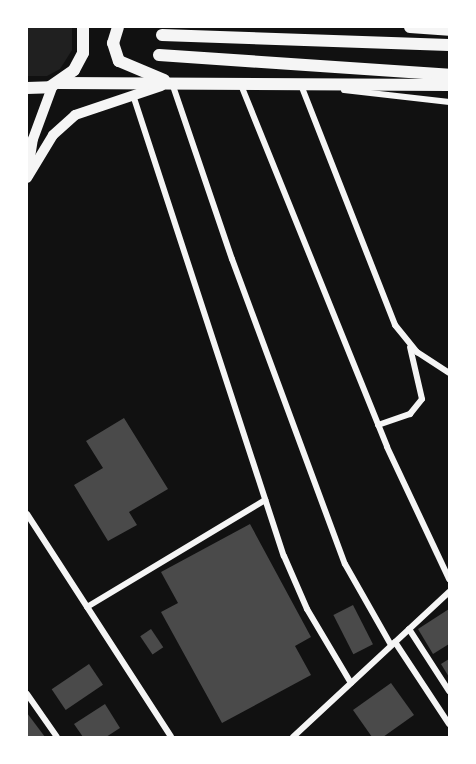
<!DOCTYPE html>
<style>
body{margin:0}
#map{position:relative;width:476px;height:764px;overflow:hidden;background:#111;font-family:Roboto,sans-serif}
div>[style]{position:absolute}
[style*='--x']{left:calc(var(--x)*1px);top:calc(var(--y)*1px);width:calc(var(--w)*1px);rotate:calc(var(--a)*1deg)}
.green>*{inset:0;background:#202020}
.building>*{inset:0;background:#4a4a4a;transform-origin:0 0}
.minor>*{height:6px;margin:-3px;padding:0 3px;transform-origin:3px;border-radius:3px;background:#f5f5f5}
.primary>*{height:10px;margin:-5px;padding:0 5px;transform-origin:5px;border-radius:5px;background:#f5f5f5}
.trunk>*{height:12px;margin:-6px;padding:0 6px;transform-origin:6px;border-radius:6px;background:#f5f5f5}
span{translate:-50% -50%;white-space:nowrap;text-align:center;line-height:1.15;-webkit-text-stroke:6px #fff;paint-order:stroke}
.frame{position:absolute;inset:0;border:28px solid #fff;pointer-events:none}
</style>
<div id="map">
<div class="green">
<i style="clip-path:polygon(27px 27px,72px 27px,72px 50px,60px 69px,47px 76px,27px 76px)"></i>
</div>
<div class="building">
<i style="clip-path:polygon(124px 418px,168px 489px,129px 512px,137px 525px,108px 541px,74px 485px,103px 468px,86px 441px)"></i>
<i style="clip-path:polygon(250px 524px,311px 637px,295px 646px,311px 675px,222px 723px,161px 612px,178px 603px,161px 572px)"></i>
<i style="left:353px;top:605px;width:44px;height:22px;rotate:63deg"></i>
<i style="clip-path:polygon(449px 609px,449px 644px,433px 654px,418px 629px)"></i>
<i style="left:151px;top:629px;width:22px;height:13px;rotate:56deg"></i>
<i style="clip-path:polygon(449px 659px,449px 677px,441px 664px)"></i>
<i style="left:89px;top:664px;width:25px;height:45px;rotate:56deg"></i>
<i style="clip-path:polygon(391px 683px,414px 715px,383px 737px,372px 737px,353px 710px)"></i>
<i style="clip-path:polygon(105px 704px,120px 728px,106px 737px,83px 737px,74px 724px)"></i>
<i style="clip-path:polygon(27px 713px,45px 737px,27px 737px)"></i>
</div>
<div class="minor">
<i style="--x:172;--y:83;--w:186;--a:71.2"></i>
<i style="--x:232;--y:259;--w:325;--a:69.7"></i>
<i style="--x:345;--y:564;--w:93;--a:60.4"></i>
<i style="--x:241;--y:85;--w:390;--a:68"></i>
<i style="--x:387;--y:447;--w:146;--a:64.8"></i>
<i style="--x:301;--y:85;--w:258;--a:68.6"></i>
<i style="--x:395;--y:325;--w:35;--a:51"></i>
<i style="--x:417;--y:352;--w:38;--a:33"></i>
<i style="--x:344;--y:90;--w:106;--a:6.5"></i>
<i style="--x:133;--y:95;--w:485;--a:71.9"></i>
<i style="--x:284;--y:556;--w:58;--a:66.5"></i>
<i style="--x:307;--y:609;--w:86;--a:59.3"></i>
<i style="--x:378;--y:425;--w:34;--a:-19"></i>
<i style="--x:410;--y:414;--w:19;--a:-51"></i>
<i style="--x:422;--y:399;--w:53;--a:-103"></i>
<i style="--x:27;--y:514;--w:265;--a:57.1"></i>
<i style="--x:87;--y:607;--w:208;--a:-31"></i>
<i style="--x:409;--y:629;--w:74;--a:57.2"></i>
<i style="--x:395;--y:642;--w:98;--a:56.6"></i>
<i style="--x:27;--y:694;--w:52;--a:55.1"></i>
<i style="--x:293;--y:737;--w:213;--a:-42.9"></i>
</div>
<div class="primary">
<i style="--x:28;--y:170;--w:31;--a:-81"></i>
<i style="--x:33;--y:139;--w:58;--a:-69.7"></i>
<i style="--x:27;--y:178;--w:50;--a:-58.8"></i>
<i style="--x:53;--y:135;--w:30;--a:-42"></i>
<i style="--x:75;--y:115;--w:91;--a:-18.6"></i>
</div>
<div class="trunk">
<i style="--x:118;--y:27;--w:17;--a:107"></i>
<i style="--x:113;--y:43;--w:19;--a:72"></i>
<i style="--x:119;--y:61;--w:49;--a:22.9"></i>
<i style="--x:410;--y:27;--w:39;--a:4"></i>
<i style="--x:162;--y:35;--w:287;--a:2"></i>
<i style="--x:159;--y:55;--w:291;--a:3.9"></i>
<i style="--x:59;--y:83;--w:390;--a:0.3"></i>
<i style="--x:27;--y:88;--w:23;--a:-2"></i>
<i style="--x:50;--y:87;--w:29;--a:-35"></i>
<i style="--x:74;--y:70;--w:19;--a:-62"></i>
<i style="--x:83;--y:53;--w:26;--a:-90"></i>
</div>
<div class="frame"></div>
</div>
